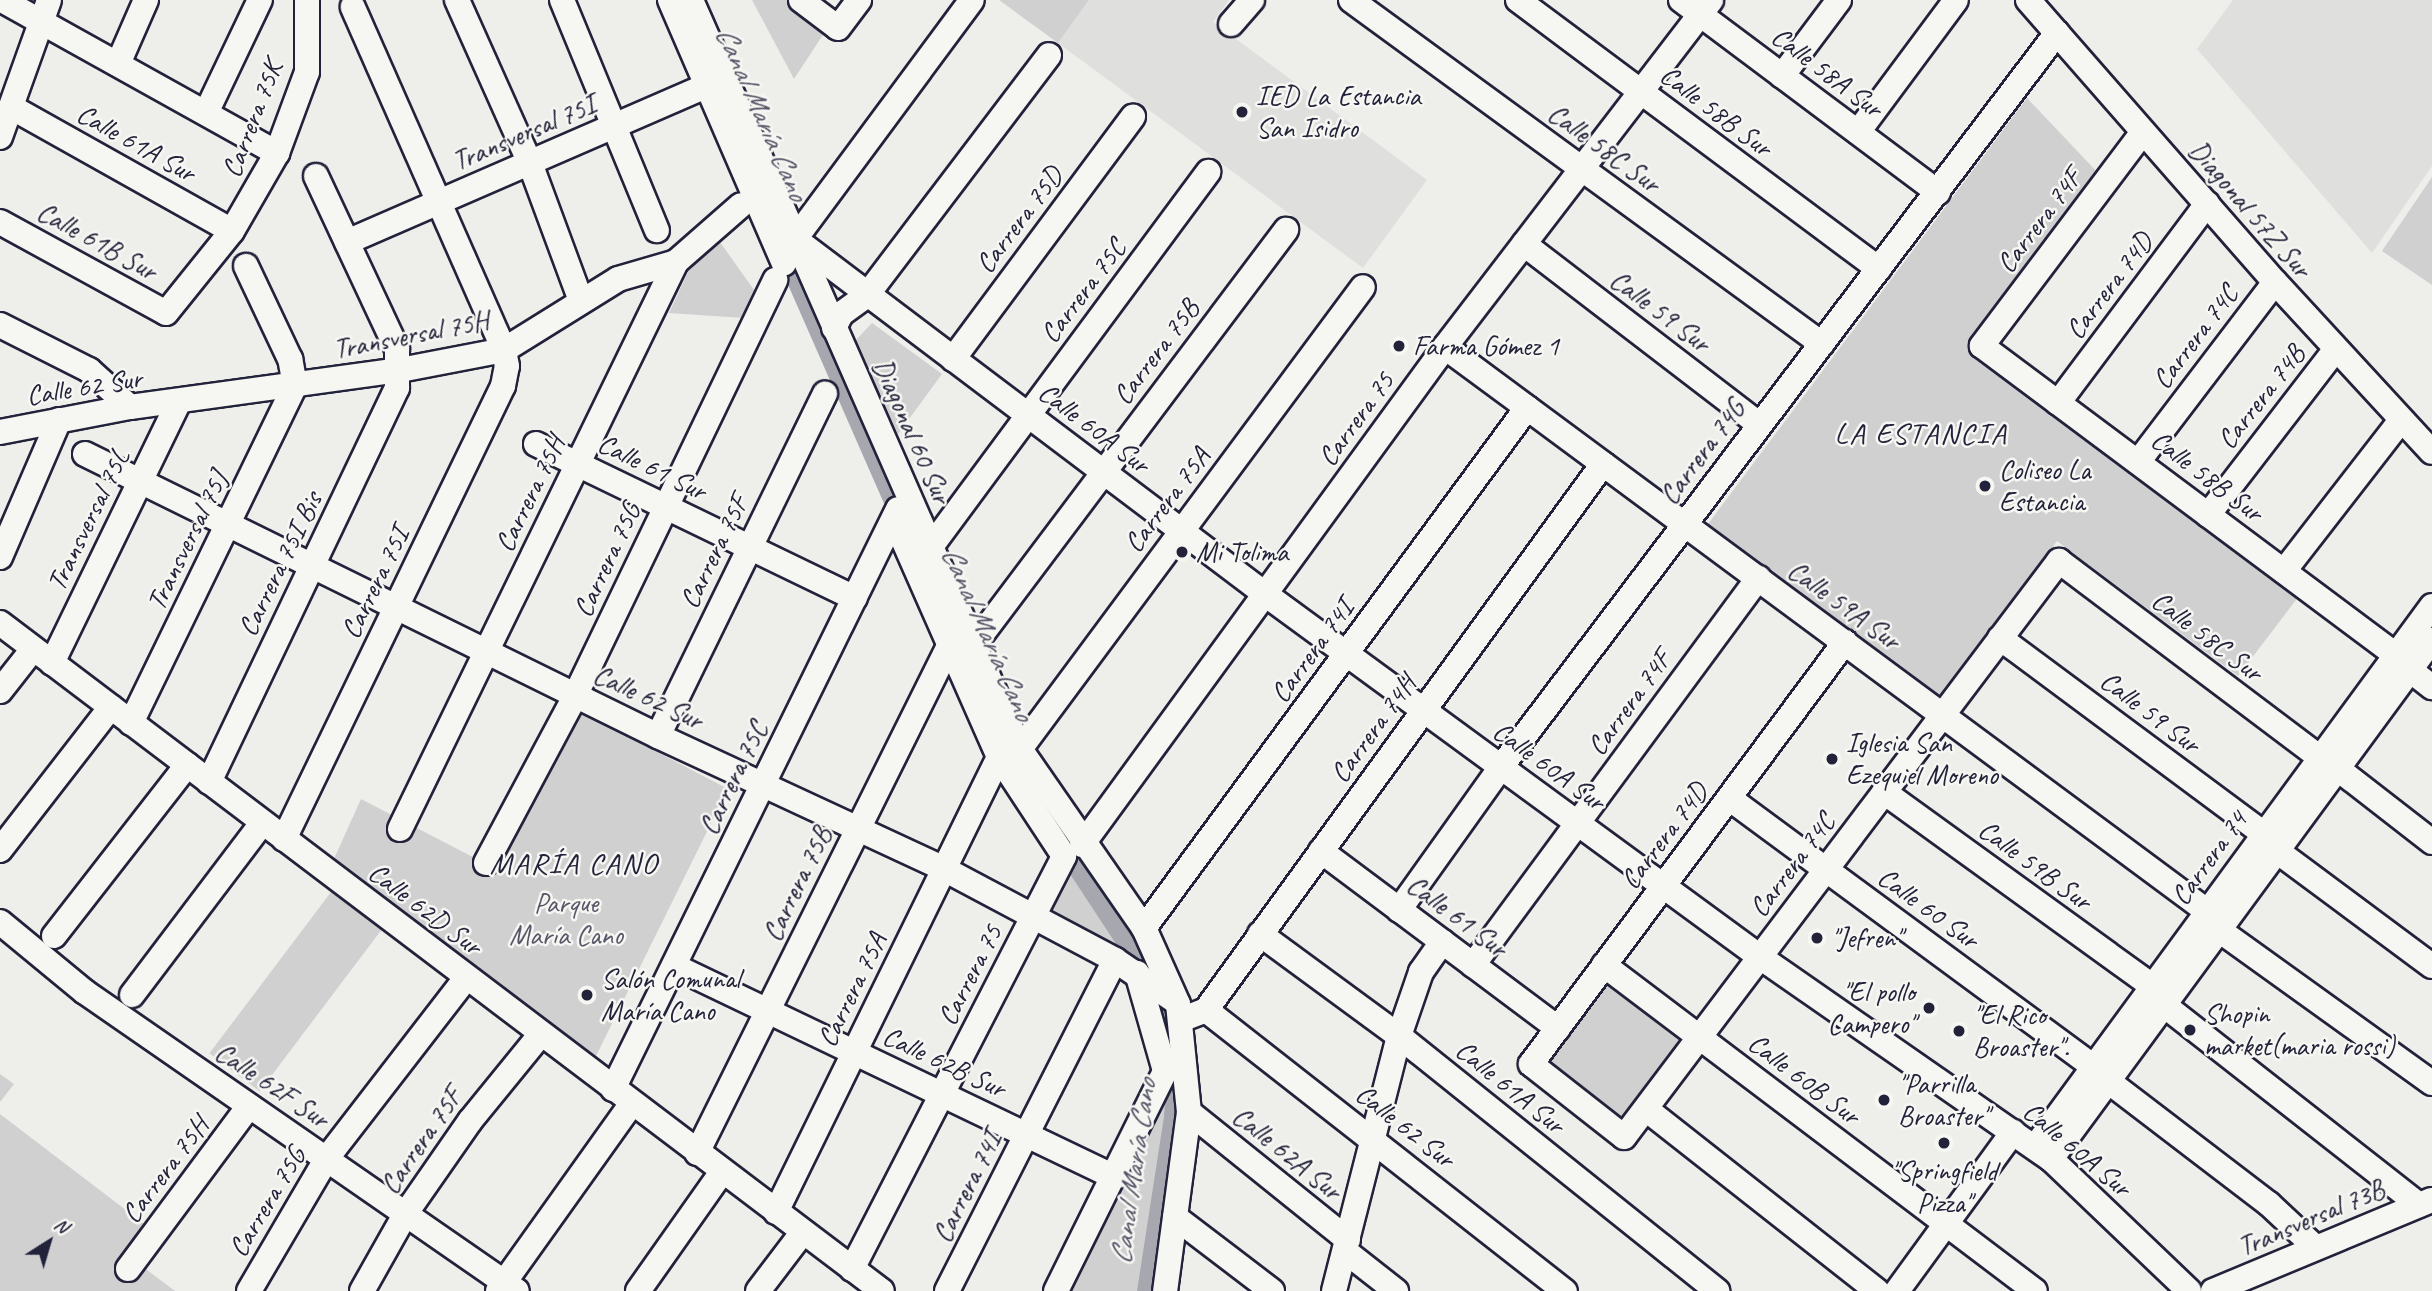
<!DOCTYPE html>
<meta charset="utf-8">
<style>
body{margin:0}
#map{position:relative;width:2432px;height:1291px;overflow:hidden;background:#eeeeeb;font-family:Caveat,sans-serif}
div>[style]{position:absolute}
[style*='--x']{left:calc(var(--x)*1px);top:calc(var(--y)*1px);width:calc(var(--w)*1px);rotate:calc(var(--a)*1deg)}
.built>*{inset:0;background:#dfdfde}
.green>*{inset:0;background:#d0d0d1;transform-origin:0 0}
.canal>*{height:23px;margin:-11.5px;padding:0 11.5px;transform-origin:11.5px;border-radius:11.5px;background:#a7a7af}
.roads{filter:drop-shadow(2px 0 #22223b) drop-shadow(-2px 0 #22223b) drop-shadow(0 2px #22223b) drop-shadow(0 -2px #22223b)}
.minor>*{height:24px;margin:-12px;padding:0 12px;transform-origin:12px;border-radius:12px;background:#f6f6f2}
.dots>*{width:19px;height:19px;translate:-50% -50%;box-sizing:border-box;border:4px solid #f6f6f2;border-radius:50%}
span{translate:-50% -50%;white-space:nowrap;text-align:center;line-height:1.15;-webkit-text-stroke:5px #f6f6f2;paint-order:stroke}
.street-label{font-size:28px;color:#22223b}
.poi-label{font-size:28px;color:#22223b}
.left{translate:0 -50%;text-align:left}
.right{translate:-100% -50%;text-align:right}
.park-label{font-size:28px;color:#565668}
.water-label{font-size:30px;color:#575769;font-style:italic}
.neighbourhood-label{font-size:30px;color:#22223b;letter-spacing:2px}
.north{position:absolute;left:14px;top:1207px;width:70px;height:70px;-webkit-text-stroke:5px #f6f6f2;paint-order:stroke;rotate:37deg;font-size:19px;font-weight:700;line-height:28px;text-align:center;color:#22223b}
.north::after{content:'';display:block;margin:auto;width:24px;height:32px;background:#22223b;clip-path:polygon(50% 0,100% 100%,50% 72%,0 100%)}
</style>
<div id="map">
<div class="built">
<i style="clip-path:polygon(1089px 0,1229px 0,1213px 22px,1427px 180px,1363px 268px,1058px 43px)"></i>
<i style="clip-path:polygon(2233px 0,2432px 0,2432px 166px,2372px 253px,2197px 49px)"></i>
</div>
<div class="green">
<i style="clip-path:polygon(752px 0,793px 0,828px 27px,794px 79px)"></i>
<i style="clip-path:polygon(999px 0,1089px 0,1058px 43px)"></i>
<i style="clip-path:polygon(2027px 98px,2099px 174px,1969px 345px,2299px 596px,2238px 676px,2057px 541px,1940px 697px,1708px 524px)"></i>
<i style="clip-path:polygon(2432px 177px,2432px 285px,2382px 251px)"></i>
<i style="clip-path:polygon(717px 238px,757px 294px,744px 318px,669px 313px,689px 270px)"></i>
<i style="clip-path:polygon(872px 323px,942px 374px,898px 434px,855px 341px)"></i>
<i style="clip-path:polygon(577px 710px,728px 789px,596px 1056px,333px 861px,361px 799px,494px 868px)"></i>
<i style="clip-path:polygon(1073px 857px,1099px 898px,1144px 966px,1046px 913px)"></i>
<i style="left:331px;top:892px;width:63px;height:202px;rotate:37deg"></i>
<i style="left:1607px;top:981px;width:97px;height:104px;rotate:37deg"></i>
<i style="clip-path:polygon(1179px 1058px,1175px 1117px,1148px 1291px,1070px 1291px)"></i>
<i style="clip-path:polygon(0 1074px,14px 1084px,0 1102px)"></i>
<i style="clip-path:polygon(0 1114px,156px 1233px,135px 1261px,175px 1291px,0 1291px)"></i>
</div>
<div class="canal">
<i style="--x:782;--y:243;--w:308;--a:66.3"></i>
<i style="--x:1058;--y:835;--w:157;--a:56.7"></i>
<i style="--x:1144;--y:966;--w:98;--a:69.2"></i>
<i style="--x:1179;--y:1058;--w:59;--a:93.9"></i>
<i style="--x:1175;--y:1117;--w:176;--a:98.8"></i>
</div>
<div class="roads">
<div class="minor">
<i style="--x:2;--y:0;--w:315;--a:29.1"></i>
<i style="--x:457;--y:0;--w:179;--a:65.9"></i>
<i style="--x:530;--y:163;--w:147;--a:69.7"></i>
<i style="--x:562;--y:0;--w:249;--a:67.6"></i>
<i style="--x:670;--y:0;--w:287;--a:66.6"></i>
<i style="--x:691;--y:0;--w:818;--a:66.29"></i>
<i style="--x:1020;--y:749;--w:218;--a:55.3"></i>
<i style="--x:1144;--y:928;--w:83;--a:65.9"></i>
<i style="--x:1178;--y:1004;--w:109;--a:84.2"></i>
<i style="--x:1189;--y:1112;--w:181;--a:97.6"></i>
<i style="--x:801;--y:0;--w:46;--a:37.1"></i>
<i style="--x:838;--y:28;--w:35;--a:-53"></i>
<i style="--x:1351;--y:0;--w:583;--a:36.14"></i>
<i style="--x:1518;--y:0;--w:450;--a:36.7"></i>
<i style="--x:1681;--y:0;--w:321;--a:36.8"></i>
<i style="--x:2028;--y:0;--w:375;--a:48.8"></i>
<i style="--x:2275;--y:282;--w:231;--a:47.3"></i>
<i style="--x:1231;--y:24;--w:32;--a:-49"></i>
<i style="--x:118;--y:64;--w:70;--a:-66.4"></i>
<i style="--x:1782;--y:76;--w:95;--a:-53.1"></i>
<i style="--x:11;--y:107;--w:253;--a:29.3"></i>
<i style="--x:206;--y:113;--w:125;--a:-64.5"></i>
<i style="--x:1858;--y:132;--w:164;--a:-53.4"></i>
<i style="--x:2143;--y:132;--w:268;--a:127"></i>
<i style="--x:1982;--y:346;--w:517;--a:36.74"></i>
<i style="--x:0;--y:137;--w:145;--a:-70.3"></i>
<i style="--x:0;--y:222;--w:189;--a:28.7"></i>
<i style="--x:166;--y:313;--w:105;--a:-51.2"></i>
<i style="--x:232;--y:231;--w:90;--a:-60"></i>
<i style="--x:277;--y:153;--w:86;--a:-69.7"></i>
<i style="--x:307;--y:72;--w:72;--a:-90"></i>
<i style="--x:795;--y:239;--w:589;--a:37.06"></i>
<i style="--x:1265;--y:594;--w:614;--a:36.25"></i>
<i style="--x:1760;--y:957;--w:354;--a:34.8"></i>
<i style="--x:2051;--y:1159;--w:191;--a:43.7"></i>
<i style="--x:795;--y:239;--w:297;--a:-53.5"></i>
<i style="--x:347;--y:242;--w:412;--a:-23.5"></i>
<i style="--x:1524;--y:244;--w:297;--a:37.5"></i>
<i style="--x:0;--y:325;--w:100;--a:26.8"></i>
<i style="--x:89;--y:370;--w:55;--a:42.1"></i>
<i style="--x:834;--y:328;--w:16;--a:-63"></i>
<i style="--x:841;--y:314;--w:32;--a:-36"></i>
<i style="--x:867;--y:295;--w:301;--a:-52.8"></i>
<i style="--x:1445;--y:347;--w:948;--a:36.51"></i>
<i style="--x:953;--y:359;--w:302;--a:-53.4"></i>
<i style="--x:2058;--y:403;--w:249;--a:-53.2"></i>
<i style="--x:0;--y:432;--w:132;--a:-10.9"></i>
<i style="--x:130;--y:407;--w:273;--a:-7.8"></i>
<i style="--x:400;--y:370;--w:106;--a:-10.9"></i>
<i style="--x:504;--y:350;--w:134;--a:-31.9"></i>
<i style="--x:618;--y:279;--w:60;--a:-16.3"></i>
<i style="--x:536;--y:444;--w:354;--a:25.8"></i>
<i style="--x:85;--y:454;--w:639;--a:26.2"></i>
<i style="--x:658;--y:736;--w:315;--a:24.9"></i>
<i style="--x:944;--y:869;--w:194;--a:28"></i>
<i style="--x:1115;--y:960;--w:73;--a:34.3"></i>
<i style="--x:2138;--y:462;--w:226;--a:-52.7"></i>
<i style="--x:2208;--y:515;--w:208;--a:-52.4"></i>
<i style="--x:930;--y:548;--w:468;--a:-53.5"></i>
<i style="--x:0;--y:557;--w:149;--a:-66.7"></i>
<i style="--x:2284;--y:571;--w:191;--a:-52.2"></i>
<i style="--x:0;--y:623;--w:1106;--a:37.14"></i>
<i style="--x:2000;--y:638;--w:329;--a:36.6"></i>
<i style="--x:1845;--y:642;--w:526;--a:126.65"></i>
<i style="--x:1531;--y:1064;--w:118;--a:38.1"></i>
<i style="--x:1624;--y:1137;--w:722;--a:-52.94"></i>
<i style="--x:2059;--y:561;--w:327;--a:37"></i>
<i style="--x:973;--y:646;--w:521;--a:-53.04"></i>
<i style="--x:52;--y:663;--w:289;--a:-64.1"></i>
<i style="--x:2410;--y:670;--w:28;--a:38"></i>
<i style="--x:0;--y:691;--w:53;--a:-51.8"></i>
<i style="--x:131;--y:723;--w:375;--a:-64.1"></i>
<i style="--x:295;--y:386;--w:27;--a:-100"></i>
<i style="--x:290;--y:359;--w:103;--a:-115.3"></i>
<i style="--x:658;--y:736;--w:381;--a:-64"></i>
<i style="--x:1020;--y:749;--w:575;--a:-53.41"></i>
<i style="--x:2338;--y:769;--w:119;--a:37.8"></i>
<i style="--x:209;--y:782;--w:437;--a:-64.5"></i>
<i style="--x:397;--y:388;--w:39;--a:-90"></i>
<i style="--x:397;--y:349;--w:191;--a:-115.1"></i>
<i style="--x:1884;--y:792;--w:331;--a:35.9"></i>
<i style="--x:1729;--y:798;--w:451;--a:36.4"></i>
<i style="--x:400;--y:829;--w:631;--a:-64.04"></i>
<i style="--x:676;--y:262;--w:86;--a:-41.2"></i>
<i style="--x:284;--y:839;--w:503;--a:-64.2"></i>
<i style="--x:503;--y:386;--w:20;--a:-79"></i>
<i style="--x:507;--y:366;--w:16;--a:-101"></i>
<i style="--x:504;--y:350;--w:375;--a:-113.8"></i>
<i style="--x:1082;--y:845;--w:616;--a:-53.91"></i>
<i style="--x:1445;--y:347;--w:437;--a:-52.5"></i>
<i style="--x:0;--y:850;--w:181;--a:-52.2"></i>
<i style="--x:1321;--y:851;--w:296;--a:36.8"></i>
<i style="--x:2277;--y:851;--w:193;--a:36.6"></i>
<i style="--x:486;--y:863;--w:189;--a:-61.9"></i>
<i style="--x:575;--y:696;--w:462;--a:-64.3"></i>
<i style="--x:1399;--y:910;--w:176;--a:-54.5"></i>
<i style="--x:1501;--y:767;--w:921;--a:-52.86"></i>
<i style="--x:0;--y:922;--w:110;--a:39.5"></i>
<i style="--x:85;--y:992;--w:525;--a:34.69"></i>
<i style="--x:1144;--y:928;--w:646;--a:-53.63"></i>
<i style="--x:2219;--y:930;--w:262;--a:35.7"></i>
<i style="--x:1260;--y:934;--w:172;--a:36.3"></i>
<i style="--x:1399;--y:1036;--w:408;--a:38.7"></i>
<i style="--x:54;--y:936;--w:217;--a:-52.1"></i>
<i style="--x:1473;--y:965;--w:481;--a:-53.6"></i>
<i style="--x:1604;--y:965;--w:540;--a:37.1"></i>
<i style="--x:674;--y:966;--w:487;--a:25.6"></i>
<i style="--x:132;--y:995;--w:216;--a:-52.9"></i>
<i style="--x:2164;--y:1005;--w:324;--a:38.1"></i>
<i style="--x:1206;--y:1010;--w:456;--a:38.1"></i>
<i style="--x:1183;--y:1019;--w:25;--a:-21"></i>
<i style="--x:1206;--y:1010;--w:675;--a:-53.98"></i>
<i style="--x:2108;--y:1081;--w:203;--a:37.4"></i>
<i style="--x:2269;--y:1204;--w:63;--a:43.1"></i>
<i style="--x:613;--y:1089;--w:646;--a:-63.83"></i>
<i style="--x:1646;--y:1109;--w:294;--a:38.2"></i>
<i style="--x:1189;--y:1112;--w:204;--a:38.8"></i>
<i style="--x:2035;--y:1147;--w:671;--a:-53.73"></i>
<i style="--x:697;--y:1153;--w:571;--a:-63.57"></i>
<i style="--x:2051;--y:1159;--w:644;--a:-53.72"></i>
<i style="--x:776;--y:1212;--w:507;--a:-63.89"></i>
<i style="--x:1175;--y:1217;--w:122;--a:37.3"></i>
<i style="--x:1345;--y:1251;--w:65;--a:38.1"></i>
<i style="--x:128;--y:1269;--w:203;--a:-53.4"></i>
<i style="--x:852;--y:1269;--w:464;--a:-62.8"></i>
<i style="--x:1064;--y:856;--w:118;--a:-123.3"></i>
<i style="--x:999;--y:757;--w:260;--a:-113.8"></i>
<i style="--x:249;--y:1291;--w:154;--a:-59.6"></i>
<i style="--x:327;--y:1158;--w:227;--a:-52.3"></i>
<i style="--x:362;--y:1291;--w:90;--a:-60.6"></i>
<i style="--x:406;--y:1213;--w:112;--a:-55.2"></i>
<i style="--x:470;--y:1121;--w:112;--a:-50.8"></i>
<i style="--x:498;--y:1291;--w:231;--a:-54.5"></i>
<i style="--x:638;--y:1291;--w:146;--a:-54.8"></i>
<i style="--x:758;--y:1291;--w:74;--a:-52.7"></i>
<i style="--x:947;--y:1291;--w:371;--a:-63.1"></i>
<i style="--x:1056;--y:1291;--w:246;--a:-63.6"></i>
<i style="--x:1165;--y:1071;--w:102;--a:-105.9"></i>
<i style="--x:1334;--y:1291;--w:263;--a:-75.7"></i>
<i style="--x:1399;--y:1036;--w:68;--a:-71"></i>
<i style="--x:1421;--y:972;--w:37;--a:-55"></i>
<i style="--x:1897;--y:1291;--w:197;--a:-53.9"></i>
<i style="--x:2213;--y:1291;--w:237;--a:-22.6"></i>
</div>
</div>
<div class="dots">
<i style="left:1242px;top:112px;background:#22223b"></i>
<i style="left:1399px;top:346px;background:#22223b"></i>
<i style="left:1985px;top:486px;background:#22223b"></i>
<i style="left:1182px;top:552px;background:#22223b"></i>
<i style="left:1832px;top:759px;background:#22223b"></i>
<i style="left:1817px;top:938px;background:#22223b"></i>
<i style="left:587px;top:995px;background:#22223b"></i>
<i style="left:1929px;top:1008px;background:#22223b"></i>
<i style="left:2190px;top:1030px;background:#22223b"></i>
<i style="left:1959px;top:1031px;background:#22223b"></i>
<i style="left:1884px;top:1100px;background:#22223b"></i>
<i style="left:1944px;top:1143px;background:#22223b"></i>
</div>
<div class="street-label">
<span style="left:1827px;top:72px;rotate:37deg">Calle 58A Sur</span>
<span style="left:1716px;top:111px;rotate:37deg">Calle 58B Sur</span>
<span style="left:252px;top:119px;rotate:-69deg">Carrera 75K</span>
<span style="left:524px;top:133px;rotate:-23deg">Transversal 75I</span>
<span style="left:136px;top:143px;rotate:29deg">Calle 61A Sur</span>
<span style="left:1604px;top:148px;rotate:36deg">Calle 58C Sur</span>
<span style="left:2250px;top:209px;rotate:49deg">Diagonal 57Z Sur</span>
<span style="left:1019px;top:220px;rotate:-53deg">Carrera 75D</span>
<span style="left:2039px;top:221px;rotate:-53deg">Carrera 74F</span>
<span style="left:97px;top:241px;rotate:29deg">Calle 61B Sur</span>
<span style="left:2109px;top:286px;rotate:-53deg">Carrera 74D</span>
<span style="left:1083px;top:291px;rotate:-53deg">Carrera 75C</span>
<span style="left:1660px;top:311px;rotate:37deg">Calle 59 Sur</span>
<span style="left:411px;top:335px;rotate:-11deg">Transversal 75H</span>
<span style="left:2195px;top:337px;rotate:-53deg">Carrera 74C</span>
<span style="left:1156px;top:352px;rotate:-53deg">Carrera 75B</span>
<span style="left:84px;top:387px;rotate:-9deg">Calle 62 Sur</span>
<span style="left:2261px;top:397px;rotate:-52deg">Carrera 74B</span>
<span style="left:1356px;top:419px;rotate:-54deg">Carrera 75</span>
<span style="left:1094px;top:428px;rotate:37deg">Calle 60A Sur</span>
<span style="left:912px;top:431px;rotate:66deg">Diagonal 60 Sur</span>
<span style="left:1702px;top:452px;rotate:-53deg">Carrera 74G</span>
<span style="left:652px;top:467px;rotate:26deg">Calle 61 Sur</span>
<span style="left:2207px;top:476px;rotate:37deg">Calle 58B Sur</span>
<span style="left:530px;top:494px;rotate:-64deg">Carrera 75H</span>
<span style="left:1167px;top:500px;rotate:-53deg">Carrera 75A</span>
<span style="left:88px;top:520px;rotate:-64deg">Transversal 75L</span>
<span style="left:187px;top:541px;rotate:-64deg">Transversal 75J</span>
<span style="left:714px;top:552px;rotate:-64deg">Carrera 75F</span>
<span style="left:607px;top:560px;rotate:-65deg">Carrera 75G</span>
<span style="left:280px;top:564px;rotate:-64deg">Carrera 75I Bis</span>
<span style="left:375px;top:583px;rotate:-64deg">Carrera 75I</span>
<span style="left:1844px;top:605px;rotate:36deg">Calle 59A Sur</span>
<span style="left:2207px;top:636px;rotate:37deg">Calle 58C Sur</span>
<span style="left:1312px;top:651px;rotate:-54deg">Carrera 74I</span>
<span style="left:648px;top:697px;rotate:25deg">Calle 62 Sur</span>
<span style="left:1629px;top:703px;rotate:-54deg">Carrera 74F</span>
<span style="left:2150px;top:712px;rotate:37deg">Calle 59 Sur</span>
<span style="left:1373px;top:729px;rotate:-54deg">Carrera 74H</span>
<span style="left:1549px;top:766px;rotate:36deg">Calle 60A Sur</span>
<span style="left:733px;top:778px;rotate:-64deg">Carrera 75C</span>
<span style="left:1664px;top:836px;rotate:-53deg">Carrera 74D</span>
<span style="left:2209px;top:858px;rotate:-54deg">Carrera 74</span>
<span style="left:1792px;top:865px;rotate:-53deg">Carrera 74C</span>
<span style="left:2035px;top:865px;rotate:36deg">Calle 59B Sur</span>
<span style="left:797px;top:884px;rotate:-64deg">Carrera 75B</span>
<span style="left:1928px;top:908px;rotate:36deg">Calle 60 Sur</span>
<span style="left:425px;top:909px;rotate:37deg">Calle 62D Sur</span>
<span style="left:1457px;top:916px;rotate:37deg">Calle 61 Sur</span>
<span style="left:970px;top:975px;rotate:-63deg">Carrera 75</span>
<span style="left:852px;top:990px;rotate:-64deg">Carrera 75A</span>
<span style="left:944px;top:1062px;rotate:25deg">Calle 62B Sur</span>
<span style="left:1804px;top:1079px;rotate:37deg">Calle 60B Sur</span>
<span style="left:272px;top:1085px;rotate:34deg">Calle 62F Sur</span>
<span style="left:1510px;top:1087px;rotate:39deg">Calle 61A Sur</span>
<span style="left:1405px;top:1126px;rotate:38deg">Calle 62 Sur</span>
<span style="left:421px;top:1141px;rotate:-55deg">Carrera 75F</span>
<span style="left:2077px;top:1149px;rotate:40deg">Calle 60A Sur</span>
<span style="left:1287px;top:1153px;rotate:39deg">Calle 62A Sur</span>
<span style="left:165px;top:1170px;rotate:-53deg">Carrera 75H</span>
<span style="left:967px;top:1187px;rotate:-63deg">Carrera 74I</span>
<span style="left:267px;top:1202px;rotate:-59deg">Carrera 75G</span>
<span style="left:2311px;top:1218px;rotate:-23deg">Transversal 73B</span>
</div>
<div class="poi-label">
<span class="left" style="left:1256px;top:112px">IED La Estancia<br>San Isidro</span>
<span class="left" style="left:1413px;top:346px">Farma Gómez 1</span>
<span class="left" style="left:1999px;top:486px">Coliseo La<br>Estancia</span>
<span class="left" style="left:1196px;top:552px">Mi Tolima</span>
<span class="left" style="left:1846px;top:759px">Iglesia San<br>Ezequiel Moreno</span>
<span class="left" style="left:1831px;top:938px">"Jefren"</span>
<span class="left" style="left:601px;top:995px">Salón Comunal<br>María Cano</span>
<span class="right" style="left:1915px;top:1008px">"El pollo<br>Campero"</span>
<span class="left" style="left:2204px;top:1030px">Shopin<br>market(maria rossi)</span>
<span class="left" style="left:1973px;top:1031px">"El Rico<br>Broaster".</span>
<span class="left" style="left:1898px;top:1100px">"Parrilla<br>Broaster"</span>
<span style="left:1944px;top:1187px">"Springfield<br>Pizza"</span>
</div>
<div class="park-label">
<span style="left:566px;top:919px">Parque<br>María Cano</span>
</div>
<div class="water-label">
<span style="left:762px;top:113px;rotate:66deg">Canal María Cano</span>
<span style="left:988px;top:633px;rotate:66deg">Canal María Cano</span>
<span style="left:1133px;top:1172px;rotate:-82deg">Canal María Cano</span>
</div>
<div class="neighbourhood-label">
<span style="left:1921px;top:433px">LA ESTANCIA</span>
<span style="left:574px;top:863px">MARÍA CANO</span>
</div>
<div class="north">N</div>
</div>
